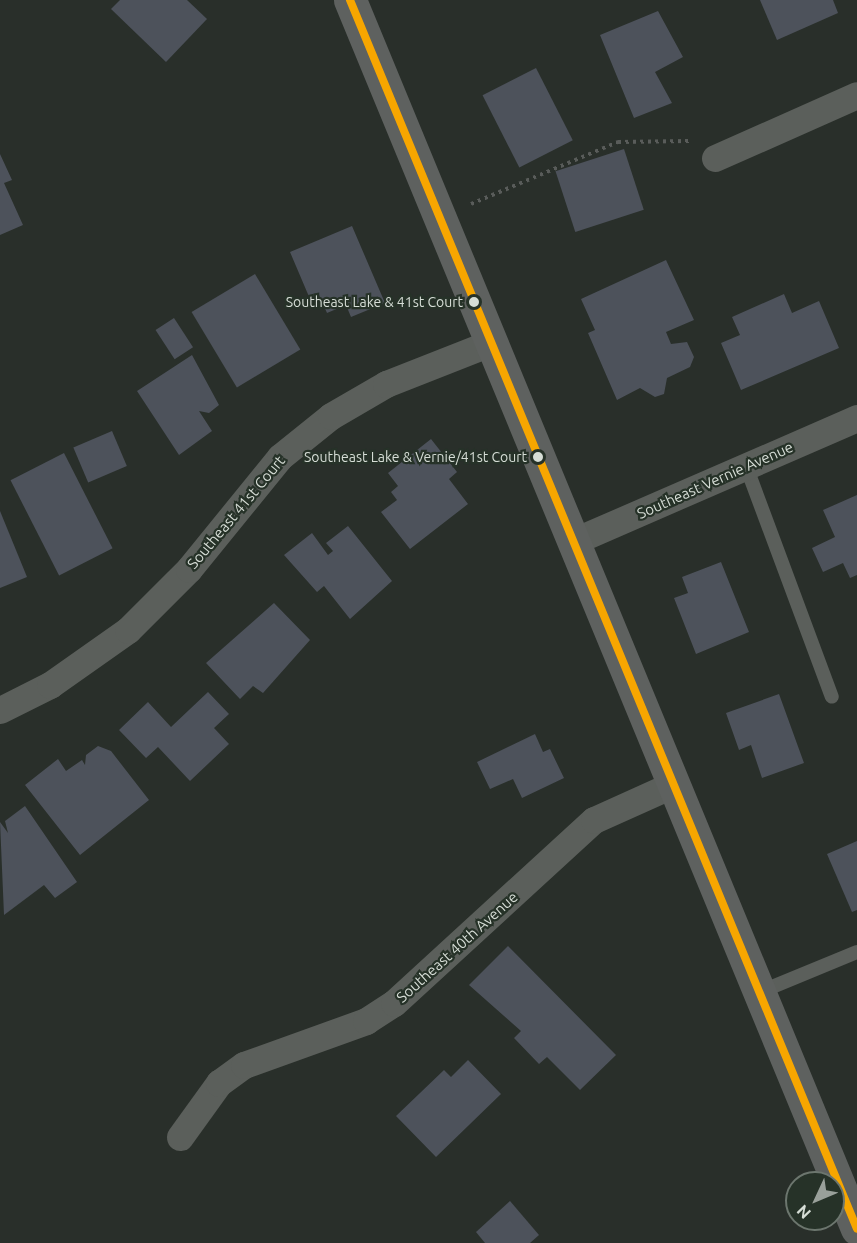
<!DOCTYPE html>
<style>
body{margin:0}
#map{position:relative;width:857px;height:1243px;overflow:hidden;background:#292f2a;font-family:Ubuntu,sans-serif}
div>[style]{position:absolute}
[style*='--x']{left:calc(var(--x)*1px);top:calc(var(--y)*1px);width:calc(var(--w)*1px);rotate:calc(var(--a)*1deg)}
.building>*{inset:0;background:#4d525b;transform-origin:0 0}
.path>*{height:4px;margin-top:-2px;transform-origin:0;background:repeating-linear-gradient(90deg,#595c5a 0 3px,transparent 0 7.5px)}
.service>*{height:14px;margin:-7px;padding:0 7px;transform-origin:7px;border-radius:7px;background:#5b5f5b}
.minor>*{height:27px;margin:-13.5px;padding:0 13.5px;transform-origin:13.5px;border-radius:13.5px;background:#5b5f5b}
.secondary>*{height:33px;margin:-16.5px;padding:0 16.5px;transform-origin:16.5px;border-radius:16.5px;background:#5e615f}
.bus-1>*{height:8px;margin:-4px;padding:0 4px;transform-origin:4px;border-radius:4px;background:#f7a600}
.dots>*{width:16px;height:16px;translate:-50% -50%;box-sizing:border-box;border:3px solid #263228;border-radius:50%}
span{translate:-50% -50%;white-space:nowrap;text-align:center;line-height:1.15;-webkit-text-stroke:4.5px #263228;paint-order:stroke}
.bus-label{font-size:14px;color:#d6ddd6}
.right{translate:-100% -50%;text-align:right}
.street-label{font-size:15px;color:#d6ddd6}
.north{position:absolute;left:785px;top:1171px;width:60px;height:60px;box-sizing:border-box;background:#263228;border:2px solid #6c766e;border-radius:50%;rotate:226deg;font-size:16px;font-weight:700;line-height:24px;text-align:center;color:#d6ddd6}
.north::after{content:'';display:block;margin:auto;width:21px;height:27px;background:#99a09a;clip-path:polygon(50% 0,100% 100%,50% 72%,0 100%)}
</style>
<div id="map">
<div class="building">
<i style="clip-path:polygon(120px 0,187px 0,207px 19px,166px 62px,111px 9px)"></i>
<i style="clip-path:polygon(760px 0,833px 0,838px 13px,777px 40px)"></i>
<i style="clip-path:polygon(658px 11px,683px 57px,655px 72px,672px 103px,634px 118px,600px 35px)"></i>
<i style="left:536px;top:68px;width:81px;height:60px;rotate:63deg"></i>
<i style="left:624px;top:149px;width:64px;height:72px;rotate:72deg"></i>
<i style="clip-path:polygon(0 154px,12px 180px,4px 183px,23px 225px,0 235px)"></i>
<i style="clip-path:polygon(352px 226px,385px 303px,351px 317px,346px 305px,327px 313px,319px 295px,310px 299px,290px 252px)"></i>
<i style="clip-path:polygon(666px 260px,694px 320px,666px 332px,671px 344px,687px 342px,694px 357px,690px 367px,667px 378px,664px 394px,655px 397px,640px 388px,617px 400px,588px 333px,595px 330px,581px 299px)"></i>
<i style="left:255px;top:274px;width:88px;height:74px;rotate:59deg"></i>
<i style="clip-path:polygon(784px 294px,792px 313px,819px 301px,839px 348px,741px 390px,721px 343px,740px 335px,732px 317px)"></i>
<i style="left:174px;top:318px;width:35px;height:22px;rotate:57deg"></i>
<i style="clip-path:polygon(192px 355px,219px 405px,209px 413px,199px 411px,212px 431px,179px 455px,137px 391px)"></i>
<i style="left:112px;top:431px;width:38px;height:42px;rotate:67deg"></i>
<i style="clip-path:polygon(431px 439px,457px 472px,449px 479px,468px 504px,410px 549px,381px 512px,397px 500px,391px 492px,398px 486px,388px 473px)"></i>
<i style="left:64px;top:453px;width:107px;height:60px;rotate:63deg"></i>
<i style="clip-path:polygon(857px 495px,857px 575px,850px 578px,843px 563px,823px 572px,812px 548px,835px 537px,823px 510px)"></i>
<i style="clip-path:polygon(0 511px,27px 577px,0 588px)"></i>
<i style="clip-path:polygon(348px 526px,392px 581px,350px 619px,324px 586px,317px 592px,284px 555px,312px 533px,328px 555px,333px 551px,326px 543px)"></i>
<i style="clip-path:polygon(721px 562px,749px 632px,696px 654px,674px 598px,688px 593px,682px 577px)"></i>
<i style="clip-path:polygon(274px 603px,310px 640px,263px 693px,253px 686px,240px 699px,206px 663px)"></i>
<i style="clip-path:polygon(208px 692px,229px 714px,214px 728px,229px 744px,190px 781px,158px 747px,146px 758px,119px 730px,148px 702px,171px 727px)"></i>
<i style="clip-path:polygon(779px 694px,804px 763px,762px 778px,751px 745px,739px 750px,726px 713px)"></i>
<i style="clip-path:polygon(535px 734px,543px 752px,550px 749px,564px 778px,522px 798px,513px 779px,490px 789px,477px 762px)"></i>
<i style="clip-path:polygon(98px 746px,111px 751px,149px 800px,80px 855px,25px 785px,58px 759px,66px 771px,82px 760px,85px 765px,86px 755px)"></i>
<i style="clip-path:polygon(25px 806px,77px 882px,55px 898px,44px 885px,4px 915px,0 822px,8px 833px,5px 821px)"></i>
<i style="clip-path:polygon(857px 841px,857px 910px,852px 912px,827px 854px)"></i>
<i style="clip-path:polygon(508px 946px,616px 1055px,580px 1090px,547px 1057px,539px 1064px,514px 1038px,521px 1031px,469px 985px)"></i>
<i style="clip-path:polygon(468px 1060px,501px 1094px,436px 1157px,396px 1116px,444px 1070px,451px 1077px)"></i>
<i style="clip-path:polygon(510px 1201px,539px 1235px,530px 1243px,485px 1243px,476px 1232px)"></i>
</div>
<div class="path">
<i style="--x:471;--y:204;--w:160;--a:-22.9"></i>
<i style="--x:618;--y:142;--w:71;--a:-0.8"></i>
</div>
<div class="service">
<i style="--x:746;--y:466;--w:246;--a:69.6"></i>
<i style="--x:760;--y:992;--w:105;--a:-22.4"></i>
</div>
<div class="minor">
<i style="--x:715;--y:158;--w:155;--a:-23.9"></i>
<i style="--x:572;--y:542;--w:311;--a:-23.5"></i>
<i style="--x:0;--y:710;--w:56;--a:-26.6"></i>
<i style="--x:50;--y:685;--w:95;--a:-35.2"></i>
<i style="--x:128;--y:630;--w:86;--a:-45"></i>
<i style="--x:189;--y:569;--w:144;--a:-50.9"></i>
<i style="--x:280;--y:457;--w:65;--a:-38.8"></i>
<i style="--x:331;--y:416;--w:64;--a:-30.2"></i>
<i style="--x:386;--y:384;--w:112;--a:-21.5"></i>
<i style="--x:180;--y:1137;--w:67;--a:-54.2"></i>
<i style="--x:219;--y:1083;--w:31;--a:-36"></i>
<i style="--x:244;--y:1065;--w:130;--a:-19.8"></i>
<i style="--x:366;--y:1021;--w:33;--a:-33"></i>
<i style="--x:394;--y:1003;--w:271;--a:-42.5"></i>
<i style="--x:594;--y:820;--w:88;--a:-24.2"></i>
</div>
<div class="secondary">
<i style="--x:350;--y:0;--w:1329;--a:67.58"></i>
</div>
<div class="bus-1">
<i style="--x:350;--y:0;--w:1329;--a:67.58"></i>
</div>
<div class="dots">
<i style="left:474px;top:302px;background:#d6ddd6"></i>
<i style="left:538px;top:457px;background:#d6ddd6"></i>
</div>
<div class="bus-label">
<span class="right" style="left:463px;top:302px">Southeast Lake &amp; 41st Court</span>
<span class="right" style="left:527px;top:457px">Southeast Lake &amp; Vernie/41st Court</span>
</div>
<div class="street-label">
<span style="left:715px;top:480px;rotate:-24deg">Southeast Vernie Avenue</span>
<span style="left:236px;top:512px;rotate:-50deg">Southeast 41st Court</span>
<span style="left:457px;top:947px;rotate:-42deg">Southeast 40th Avenue</span>
</div>
<div class="north">N</div>
</div>
